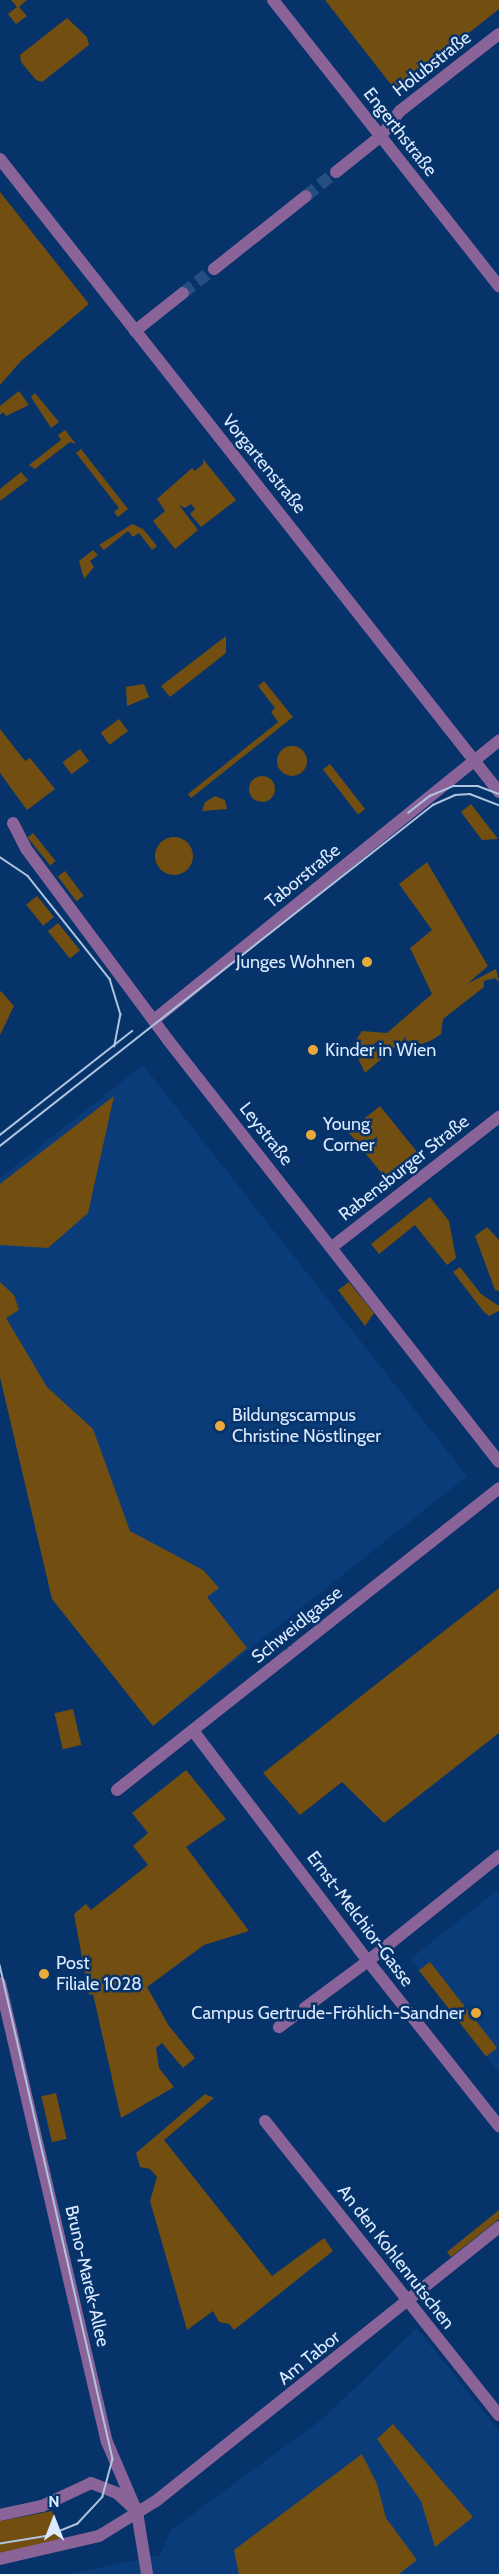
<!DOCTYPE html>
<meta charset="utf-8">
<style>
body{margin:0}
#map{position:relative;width:499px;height:2574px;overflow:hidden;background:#06336a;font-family:Cabin,sans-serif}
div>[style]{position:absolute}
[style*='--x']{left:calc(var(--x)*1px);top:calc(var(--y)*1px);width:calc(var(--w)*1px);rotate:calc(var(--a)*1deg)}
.built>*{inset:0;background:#0a3c7a}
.green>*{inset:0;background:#724f10;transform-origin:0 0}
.round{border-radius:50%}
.minor-tunnel>*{height:12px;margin-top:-6px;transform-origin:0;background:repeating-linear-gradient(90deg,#264e80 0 12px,transparent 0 18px)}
.pedestrian>*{height:12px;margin:-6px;padding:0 6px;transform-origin:6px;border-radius:6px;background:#8a6498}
.minor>*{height:12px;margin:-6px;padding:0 6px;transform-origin:6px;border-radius:6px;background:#8a6498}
.tertiary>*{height:12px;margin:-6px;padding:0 6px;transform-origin:6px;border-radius:6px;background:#8a6498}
.tram>*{height:1.5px;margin:-0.75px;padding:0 0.75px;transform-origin:0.75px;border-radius:0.75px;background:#afc4df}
.dots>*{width:16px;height:16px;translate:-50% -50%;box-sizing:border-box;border:3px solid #06336a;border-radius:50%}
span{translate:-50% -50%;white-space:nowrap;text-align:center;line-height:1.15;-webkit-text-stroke:5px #06336a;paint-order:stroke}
.street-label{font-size:18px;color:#dbeafe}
.poi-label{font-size:18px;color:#dbeafe}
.right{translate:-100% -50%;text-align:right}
.left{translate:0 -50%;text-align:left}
.north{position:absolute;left:24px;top:2490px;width:60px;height:60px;-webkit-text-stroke:4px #06336a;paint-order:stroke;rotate:0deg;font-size:16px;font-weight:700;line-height:24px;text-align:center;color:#dbeafe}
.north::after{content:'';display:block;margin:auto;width:21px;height:27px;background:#dbeafe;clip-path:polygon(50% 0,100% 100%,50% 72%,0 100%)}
</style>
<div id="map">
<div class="built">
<i style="clip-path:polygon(143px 1065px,467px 1476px,153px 1726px,52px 1599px,0 1377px,0 1178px)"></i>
<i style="clip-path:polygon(499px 1889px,499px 2072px,410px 1959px)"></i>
<i style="clip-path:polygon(417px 2328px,499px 2431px,499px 2574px,70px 2574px,160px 2555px,171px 2530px,325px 2417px)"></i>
</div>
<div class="green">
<i style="clip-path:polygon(11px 0,27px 0,19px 7px,27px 16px,16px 24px,8px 14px,17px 7px)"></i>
<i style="clip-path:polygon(325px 0,499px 0,499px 9px,396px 91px)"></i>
<i style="clip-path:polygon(67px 18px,87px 37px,89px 45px,42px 82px,36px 80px,21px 62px,20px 55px)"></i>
<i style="clip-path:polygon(0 192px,89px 304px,21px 361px,0 385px)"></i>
<i style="clip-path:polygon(19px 391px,29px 405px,6px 416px,3px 412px,0 415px,0 406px)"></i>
<i style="clip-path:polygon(35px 393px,59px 422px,51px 428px,31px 397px)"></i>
<i style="clip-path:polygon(65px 430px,76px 444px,70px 442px,35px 469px,29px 465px,61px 440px,58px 435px)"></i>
<i style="clip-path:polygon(81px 449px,128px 509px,118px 517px,114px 512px,119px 508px,76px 453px)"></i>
<i style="clip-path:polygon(203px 459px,236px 500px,201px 527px,190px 514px,195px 509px,191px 504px,185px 508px,179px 505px,198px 530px,175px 549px,153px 521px,165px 511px,157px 499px,192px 468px,195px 471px,203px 464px)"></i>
<i style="clip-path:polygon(21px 472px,28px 480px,0 501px,0 489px)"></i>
<i style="clip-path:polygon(132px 524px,143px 529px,157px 546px,152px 550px,139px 533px,133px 537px,128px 531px,104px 550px,99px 545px)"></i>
<i style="clip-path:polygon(93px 550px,98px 555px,90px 561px,94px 567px,84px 579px,79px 561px)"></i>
<i style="clip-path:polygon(226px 636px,226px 653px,170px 697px,161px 686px)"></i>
<i style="clip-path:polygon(264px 681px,293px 717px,191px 798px,188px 794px,278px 722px,271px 712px,275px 708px,258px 686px)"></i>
<i style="clip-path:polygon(144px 684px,149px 697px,127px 706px,126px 687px)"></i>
<i style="left:119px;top:719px;width:15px;height:23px;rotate:53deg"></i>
<i style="clip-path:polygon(0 729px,25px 761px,30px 758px,55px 789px,27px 810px,0 773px)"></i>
<i class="round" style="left:277px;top:746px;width:30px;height:30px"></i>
<i style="left:80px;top:749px;width:15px;height:22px;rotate:53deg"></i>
<i style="left:330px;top:764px;width:57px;height:9px;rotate:52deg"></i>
<i class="round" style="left:249px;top:776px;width:26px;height:26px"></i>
<i style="clip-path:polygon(215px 796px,225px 800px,227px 809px,202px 811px,205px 802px)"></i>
<i style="clip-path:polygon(471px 804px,498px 839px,482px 840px,461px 812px)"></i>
<i style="left:33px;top:833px;width:36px;height:7px;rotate:51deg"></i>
<i class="round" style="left:155px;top:837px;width:38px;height:38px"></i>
<i style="clip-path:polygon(427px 862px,488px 966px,467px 984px,496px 969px,499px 982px,495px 978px,484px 981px,484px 987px,443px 1019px,441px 1034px,432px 1040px,422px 1044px,403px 1040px,365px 1073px,352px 1046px,362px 1031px,387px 1033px,432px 994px,410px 948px,432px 930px,399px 884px)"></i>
<i style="left:65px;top:871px;width:31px;height:9px;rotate:53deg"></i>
<i style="left:37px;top:896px;width:27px;height:14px;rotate:51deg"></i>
<i style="left:58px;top:923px;width:35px;height:13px;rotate:51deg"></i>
<i style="clip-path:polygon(1px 991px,14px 1006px,0 1035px,0 992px)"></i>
<i style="clip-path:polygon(114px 1096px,88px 1213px,48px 1248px,0 1245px,0 1184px)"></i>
<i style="left:380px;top:1106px;width:60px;height:41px;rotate:51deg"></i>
<i style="clip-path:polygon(430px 1197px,449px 1221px,456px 1258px,447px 1265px,415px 1225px,379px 1254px,371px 1244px)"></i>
<i style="clip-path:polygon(487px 1227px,499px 1240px,499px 1291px,495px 1290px,475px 1236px)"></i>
<i style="clip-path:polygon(460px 1267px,481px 1294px,499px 1306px,499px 1311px,489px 1316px,484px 1312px,453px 1272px)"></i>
<i style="clip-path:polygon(0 1282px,14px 1295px,19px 1310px,6px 1318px,47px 1387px,93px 1429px,130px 1531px,203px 1570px,219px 1588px,207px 1597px,247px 1648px,153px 1726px,52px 1599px,0 1377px)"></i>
<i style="clip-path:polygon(349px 1282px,374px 1313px,365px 1326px,338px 1290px)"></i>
<i style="clip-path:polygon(499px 1588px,499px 1733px,384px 1823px,342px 1782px,300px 1815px,263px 1773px)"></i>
<i style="left:73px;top:1709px;width:37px;height:19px;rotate:77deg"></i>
<i style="clip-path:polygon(186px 1770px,226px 1819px,186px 1847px,249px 1931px,204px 1945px,147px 1987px,169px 2026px,195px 2058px,183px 2068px,162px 2043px,156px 2048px,159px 2068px,174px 2087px,121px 2118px,93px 1994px,89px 1995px,74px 1914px,86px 1904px,91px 1910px,148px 1865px,133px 1846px,148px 1833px,132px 1813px)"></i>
<i style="left:430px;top:1962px;width:109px;height:14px;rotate:52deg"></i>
<i style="left:56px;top:2093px;width:47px;height:15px;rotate:77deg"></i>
<i style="clip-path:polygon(205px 2094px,214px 2098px,164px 2140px,272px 2276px,324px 2238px,333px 2251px,234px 2330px,229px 2324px,219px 2322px,213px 2311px,187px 2330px,150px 2201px,157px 2177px,150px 2169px,140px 2167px,136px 2153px)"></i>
<i style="clip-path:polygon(499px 2210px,499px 2219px,451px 2257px,447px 2252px)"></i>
<i style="clip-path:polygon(389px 2244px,407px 2266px,401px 2273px,385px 2253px)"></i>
<i style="clip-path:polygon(393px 2424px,473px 2517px,435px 2547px,421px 2501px,377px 2439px)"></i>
<i style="clip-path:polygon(362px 2454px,377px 2484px,386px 2518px,417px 2560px,399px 2574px,239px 2574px,234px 2550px)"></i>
<i style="clip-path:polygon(52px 2511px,61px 2541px,0 2554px,0 2521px)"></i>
</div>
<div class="minor-tunnel">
<i style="--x:306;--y:196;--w:38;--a:-39"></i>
<i style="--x:183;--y:293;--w:39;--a:-38"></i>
</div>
<div class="pedestrian">
<i style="--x:499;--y:1856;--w:168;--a:141.3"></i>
<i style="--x:368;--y:1961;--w:211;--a:51.6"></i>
</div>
<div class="minor">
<i style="--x:0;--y:159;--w:806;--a:51.75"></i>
<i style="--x:336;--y:172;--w:58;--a:-38.7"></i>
<i style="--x:381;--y:136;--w:31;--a:-53"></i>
<i style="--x:400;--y:111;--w:125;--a:-37.9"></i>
<i style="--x:214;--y:269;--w:117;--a:-38.4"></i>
<i style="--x:135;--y:331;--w:61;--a:-38.4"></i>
<i style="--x:13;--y:823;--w:30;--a:63"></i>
<i style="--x:27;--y:850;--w:237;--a:53.4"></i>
<i style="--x:168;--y:1040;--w:536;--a:51.89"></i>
<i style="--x:154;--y:1020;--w:444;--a:-39"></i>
<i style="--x:332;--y:1247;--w:212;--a:-37.9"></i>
<i style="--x:194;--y:1732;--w:288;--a:52.8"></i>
<i style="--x:368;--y:1961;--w:111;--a:143.4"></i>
<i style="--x:117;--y:1790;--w:487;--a:-38.3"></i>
<i style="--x:0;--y:1983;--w:471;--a:76.9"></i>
<i style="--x:107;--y:2442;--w:76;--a:66.8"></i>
<i style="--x:137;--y:2512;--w:63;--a:80.8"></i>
<i style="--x:265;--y:2121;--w:376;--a:51.5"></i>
<i style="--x:0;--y:2515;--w:43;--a:-12.1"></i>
<i style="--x:42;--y:2506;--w:54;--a:-25.1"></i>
<i style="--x:91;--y:2483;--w:28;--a:21"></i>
<i style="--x:117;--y:2493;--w:23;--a:43"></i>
<i style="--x:0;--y:2559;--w:102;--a:-13.1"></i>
<i style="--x:99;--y:2536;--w:67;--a:-31.6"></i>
<i style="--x:156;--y:2501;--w:439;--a:-38.6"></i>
</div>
<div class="tertiary">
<i style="--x:273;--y:0;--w:365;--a:51.7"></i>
</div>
<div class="tram">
<i style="--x:408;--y:813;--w:28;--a:-38"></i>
<i style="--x:430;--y:796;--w:26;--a:-23"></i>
<i style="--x:454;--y:786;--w:24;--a:0"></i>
<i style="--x:478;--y:786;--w:22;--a:21"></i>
<i style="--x:0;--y:857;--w:34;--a:34"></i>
<i style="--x:28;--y:876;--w:132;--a:51.5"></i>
<i style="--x:110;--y:979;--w:37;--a:73"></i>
<i style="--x:121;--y:1014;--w:33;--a:101"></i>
<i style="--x:0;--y:1135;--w:168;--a:-38.2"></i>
<i style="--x:0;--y:1146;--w:551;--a:-38.22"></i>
<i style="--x:433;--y:805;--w:24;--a:-24"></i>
<i style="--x:455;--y:795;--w:15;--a:-4"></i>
<i style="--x:470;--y:794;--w:31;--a:21"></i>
<i style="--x:0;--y:1965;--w:507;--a:77.12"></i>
<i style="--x:113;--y:2459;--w:39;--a:105"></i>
<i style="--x:103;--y:2497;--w:37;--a:133"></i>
<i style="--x:78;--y:2524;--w:31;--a:158"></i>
<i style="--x:49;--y:2536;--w:50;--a:170.7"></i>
</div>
<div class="dots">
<i style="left:367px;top:962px;background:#eba939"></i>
<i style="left:313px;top:1050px;background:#eba939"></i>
<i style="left:311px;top:1135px;background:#eba939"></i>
<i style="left:220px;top:1426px;background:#eba939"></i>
<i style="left:44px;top:1974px;background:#eba939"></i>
<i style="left:476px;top:2013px;background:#eba939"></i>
</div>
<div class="street-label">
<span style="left:432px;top:64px;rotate:-38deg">Holubstraße</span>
<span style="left:400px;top:132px;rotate:52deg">Engerthstraße</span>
<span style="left:264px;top:464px;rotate:51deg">Vorgartenstraße</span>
<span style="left:303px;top:876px;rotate:-39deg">Taborstraße</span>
<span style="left:266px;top:1134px;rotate:52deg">Leystraße</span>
<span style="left:404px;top:1168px;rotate:-38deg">Rabensburger Straße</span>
<span style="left:297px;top:1625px;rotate:-39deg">Schweidlgasse</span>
<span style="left:360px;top:1919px;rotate:53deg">Ernst-Melchior-Gasse</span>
<span style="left:396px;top:2257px;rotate:52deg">An den Kohlenrutschen</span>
<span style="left:87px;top:2276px;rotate:77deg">Bruno-Marek-Allee</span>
<span style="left:309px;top:2358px;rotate:-39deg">Am Tabor</span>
</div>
<div class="poi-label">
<span class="right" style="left:355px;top:962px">Junges Wohnen</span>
<span class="left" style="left:325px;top:1050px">Kinder in Wien</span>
<span class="left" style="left:323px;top:1135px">Young<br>Corner</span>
<span class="left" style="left:232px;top:1426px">Bildungscampus<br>Christine Nöstlinger</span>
<span class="left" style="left:56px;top:1974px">Post<br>Filiale 1028</span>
<span class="right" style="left:464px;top:2013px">Campus Gertrude-Fröhlich-Sandner</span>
</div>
<div class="north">N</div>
</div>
